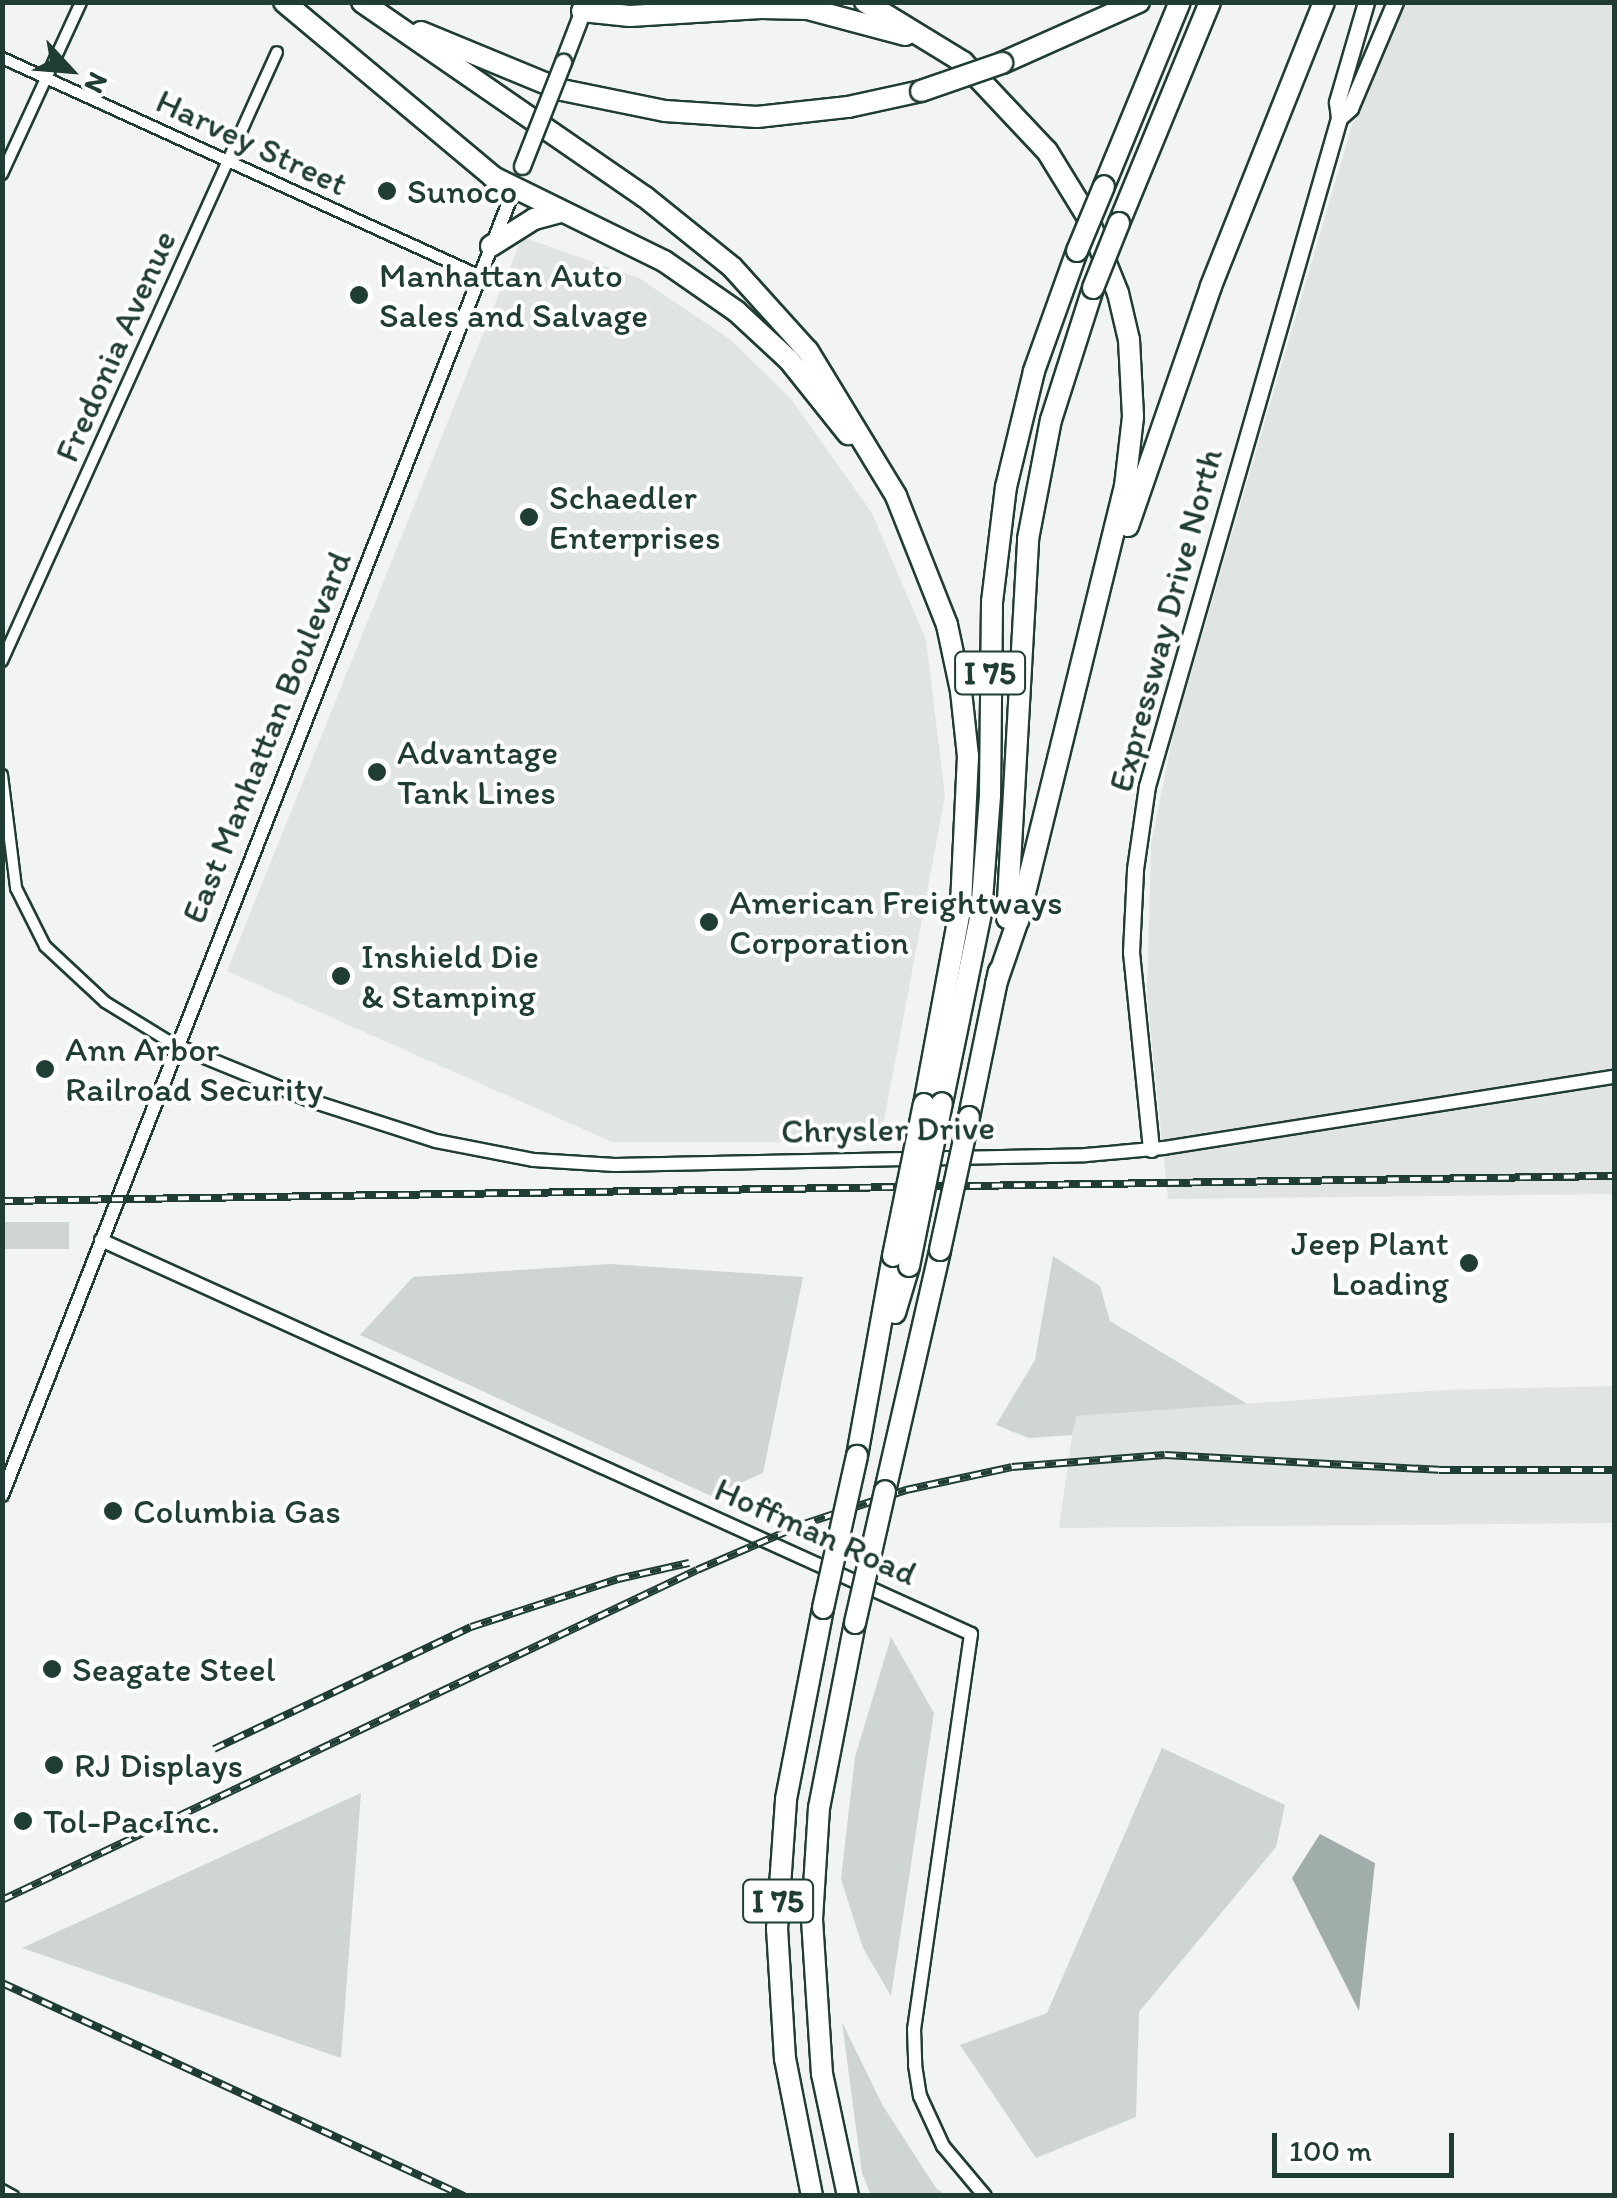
<!DOCTYPE html>
<style>
body{margin:0}
#map{position:relative;width:1617px;height:2198px;overflow:hidden;background:#f2f3f3;font-family:Itim,sans-serif}
div>[style]{position:absolute}
[style*='--x']{left:calc(var(--x)*1px);top:calc(var(--y)*1px);width:calc(var(--w)*1px);rotate:calc(var(--a)*1deg)}
.built>*{inset:0;background:#e0e4e3}
.green>*{inset:0;background:#ced5d3;transform-origin:0 0}
.water>*{inset:0;background:#a1adaa}
.roads{filter:drop-shadow(2px 0 #1f3d34) drop-shadow(-2px 0 #1f3d34) drop-shadow(0 2px #1f3d34) drop-shadow(0 -2px #1f3d34)}
.minor>*{height:10px;margin:-5px;padding:0 5px;transform-origin:5px;border-radius:5px;background:#fff}
.tertiary>*{height:12px;margin:-6px;padding:0 6px;transform-origin:6px;border-radius:6px;background:#fff}
.secondary>*{height:15px;margin:-7.5px;padding:0 7.5px;transform-origin:7.5px;border-radius:7.5px;background:#fff}
.motorway>*{height:20px;margin:-10px;padding:0 10px;transform-origin:10px;border-radius:10px;background:#fff}
.rail>*{height:8px;margin-top:-4px;transform-origin:0;background:repeating-linear-gradient(90deg,#fff 0 11px,#1f3d34 0 22px);box-sizing:border-box;border-block:2px solid #1f3d34}
.bridges{filter:drop-shadow(2px 0 #1f3d34) drop-shadow(-2px 0 #1f3d34) drop-shadow(0 2px #1f3d34) drop-shadow(0 -2px #1f3d34)}
.secondary-bridge>*{height:15px;margin:-7.5px;padding:0 7.5px;transform-origin:7.5px;border-radius:7.5px;background:#fff}
.motorway-bridge>*{height:20px;margin:-10px;padding:0 10px;transform-origin:10px;border-radius:10px;background:#fff}
.dots>*{width:28px;height:28px;translate:-50% -50%;box-sizing:border-box;border:5px solid #fff;border-radius:50%}
span{translate:-50% -50%;white-space:nowrap;text-align:center;line-height:1.15;-webkit-text-stroke:8px #fff;paint-order:stroke}
.shield-label span{padding:2px 8px;background:#fff;border:2px solid;border-radius:8px;-webkit-text-stroke-width:0}
.shield-label{font-size:32px;color:#1f3d34;font-weight:700}
.street-label{font-size:35px;color:#1f3d34}
.poi-label{font-size:35px;color:#1f3d34}
.left{translate:0 -50%;text-align:left}
.right{translate:-100% -50%;text-align:right}
.frame{position:absolute;inset:0;border:5px solid #1f3d34;pointer-events:none}
.north{position:absolute;left:20px;top:20px;width:100px;height:100px;-webkit-text-stroke:8px #fff;paint-order:stroke;rotate:116deg;font-size:28px;font-weight:700;line-height:40px;text-align:center;color:#1f3d34}
.north::after{content:'';display:block;margin:auto;width:35px;height:45px;background:#1f3d34;clip-path:polygon(50% 0,100% 100%,50% 72%,0 100%)}
.scale{position:absolute;left:1272px;top:2133px;width:182px;height:45px;box-sizing:border-box;border:5px solid #1f3d34;border-top:0;padding-left:12px;font-size:30px;line-height:35px;white-space:nowrap;color:#1f3d34;-webkit-text-stroke:8px #fff;paint-order:stroke}
</style>
<div id="map">
<div class="built">
<i style="clip-path:polygon(1403px 3px,1614px 3px,1614px 1194px,1168px 1199px,1147px 995px,1151px 845px,1173px 734px,1352px 125px)"></i>
<i style="clip-path:polygon(522px 237px,639px 278px,731px 340px,791px 399px,872px 513px,926px 640px,945px 796px,880px 1142px,612px 1142px,227px 971px)"></i>
<i style="clip-path:polygon(1614px 1386px,1614px 1523px,1059px 1528px,1075px 1416px,1443px 1390px)"></i>
</div>
<div class="green">
<i style="left:69px;top:1222px;width:27px;height:66px;rotate:90deg"></i>
<i style="clip-path:polygon(1053px 1256px,1100px 1286px,1110px 1321px,1247px 1404px,1076px 1416px,1072px 1435px,1029px 1438px,996px 1425px,1035px 1360px)"></i>
<i style="clip-path:polygon(610px 1264px,803px 1277px,763px 1473px,711px 1496px,360px 1335px,413px 1277px)"></i>
<i style="clip-path:polygon(891px 1637px,934px 1713px,891px 1996px,863px 1948px,841px 1879px,855px 1757px)"></i>
<i style="clip-path:polygon(1162px 1748px,1285px 1805px,1276px 1847px,1139px 2012px,1136px 2117px,1036px 2158px,960px 2045px,1047px 2013px)"></i>
<i style="clip-path:polygon(361px 1793px,341px 2058px,22px 1948px)"></i>
<i style="clip-path:polygon(842px 2022px,883px 2106px,936px 2188px,946px 2195px,871px 2195px,862px 2173px)"></i>
</div>
<div class="water">
<i style="clip-path:polygon(1320px 1834px,1375px 1863px,1359px 2011px,1292px 1878px)"></i>
</div>
<div class="roads">
<div class="minor">
<i style="--x:2;--y:58;--w:523;--a:24.51"></i>
<i style="--x:2;--y:174;--w:189;--a:-65.3"></i>
<i style="--x:2;--y:661;--w:668;--a:-65.7"></i>
<i style="--x:2;--y:775;--w:114;--a:82.9"></i>
<i style="--x:16;--y:888;--w:65;--a:63.4"></i>
<i style="--x:45;--y:946;--w:82;--a:43"></i>
<i style="--x:105;--y:1002;--w:82;--a:31.6"></i>
<i style="--x:2;--y:2190;--w:13;--a:29"></i>
</div>
<div class="tertiary">
<i style="--x:175;--y:1045;--w:151;--a:22.2"></i>
<i style="--x:315;--y:1102;--w:127;--a:17.9"></i>
<i style="--x:436;--y:1141;--w:100;--a:11"></i>
<i style="--x:534;--y:1160;--w:81;--a:3.5"></i>
<i style="--x:615;--y:1165;--w:471;--a:-1.2"></i>
<i style="--x:1086;--y:1155;--w:78;--a:-5.1"></i>
<i style="--x:1164;--y:1148;--w:456;--a:-9"></i>
<i style="--x:101;--y:1240;--w:955;--a:24.36"></i>
<i style="--x:971;--y:1634;--w:399;--a:98.2"></i>
<i style="--x:914;--y:2029;--w:36;--a:88"></i>
<i style="--x:915;--y:2065;--w:31;--a:81"></i>
<i style="--x:920;--y:2096;--w:55;--a:65.3"></i>
<i style="--x:943;--y:2146;--w:65;--a:50"></i>
<i style="--x:2;--y:1495;--w:1403;--a:-68.59"></i>
</div>
<div class="secondary">
<i style="--x:563;--y:62;--w:64;--a:-69"></i>
<i style="--x:1339;--y:118;--w:15;--a:-42"></i>
<i style="--x:1350;--y:108;--w:115;--a:-67"></i>
<i style="--x:1151;--y:1149;--w:198;--a:-95.8"></i>
<i style="--x:1131;--y:952;--w:83;--a:-87.2"></i>
<i style="--x:1135;--y:869;--w:84;--a:-81.8"></i>
<i style="--x:1147;--y:786;--w:695;--a:-73.96"></i>
<i style="--x:1339;--y:118;--w:16;--a:-97"></i>
<i style="--x:1337;--y:102;--w:104;--a:-73.8"></i>
</div>
<div class="motorway">
<i style="--x:284;--y:2;--w:273;--a:39.9"></i>
<i style="--x:493;--y:177;--w:191;--a:26.2"></i>
<i style="--x:664;--y:261;--w:88;--a:34.8"></i>
<i style="--x:736;--y:311;--w:72;--a:42.8"></i>
<i style="--x:789;--y:360;--w:95;--a:51.4"></i>
<i style="--x:362;--y:2;--w:344;--a:34.6"></i>
<i style="--x:645;--y:197;--w:112;--a:38.8"></i>
<i style="--x:732;--y:267;--w:113;--a:47.9"></i>
<i style="--x:808;--y:351;--w:170;--a:58.7"></i>
<i style="--x:896;--y:496;--w:139;--a:68.4"></i>
<i style="--x:947;--y:625;--w:67;--a:78"></i>
<i style="--x:961;--y:691;--w:65;--a:83.9"></i>
<i style="--x:968;--y:756;--w:149;--a:92.7"></i>
<i style="--x:961;--y:905;--w:202;--a:100.5"></i>
<i style="--x:865;--y:2;--w:115;--a:31.5"></i>
<i style="--x:963;--y:62;--w:122;--a:46.7"></i>
<i style="--x:1047;--y:151;--w:76;--a:58.4"></i>
<i style="--x:1087;--y:216;--w:83;--a:68.1"></i>
<i style="--x:1118;--y:293;--w:48;--a:76.8"></i>
<i style="--x:1129;--y:340;--w:77;--a:87"></i>
<i style="--x:1133;--y:417;--w:69;--a:96.6"></i>
<i style="--x:1125;--y:486;--w:447;--a:103.8"></i>
<i style="--x:1018;--y:920;--w:68;--a:109"></i>
<i style="--x:582;--y:11;--w:48;--a:5.9"></i>
<i style="--x:630;--y:16;--w:131;--a:-3.5"></i>
<i style="--x:761;--y:8;--w:47;--a:1.2"></i>
<i style="--x:808;--y:9;--w:101;--a:14.9"></i>
<i style="--x:421;--y:32;--w:152;--a:22.4"></i>
<i style="--x:562;--y:90;--w:105;--a:11.5"></i>
<i style="--x:665;--y:111;--w:92;--a:3.7"></i>
<i style="--x:757;--y:117;--w:92;--a:-6.3"></i>
<i style="--x:848;--y:107;--w:75;--a:-12.4"></i>
<i style="--x:1002;--y:63;--w:150;--a:-24"></i>
<i style="--x:1104;--y:186;--w:199;--a:-67.6"></i>
<i style="--x:1119;--y:223;--w:239;--a:-67.6"></i>
<i style="--x:491;--y:246;--w:51;--a:-32.1"></i>
<i style="--x:534;--y:219;--w:27;--a:-15"></i>
<i style="--x:1128;--y:526;--w:254;--a:-70.9"></i>
<i style="--x:1211;--y:286;--w:306;--a:-68.3"></i>
<i style="--x:1007;--y:918;--w:380;--a:-86.8"></i>
<i style="--x:1028;--y:539;--w:121;--a:-79.1"></i>
<i style="--x:1051;--y:420;--w:139;--a:-72.3"></i>
<i style="--x:942;--y:1103;--w:194;--a:-78.4"></i>
<i style="--x:981;--y:913;--w:118;--a:-85.6"></i>
<i style="--x:990;--y:795;--w:193;--a:-89.4"></i>
<i style="--x:992;--y:602;--w:116;--a:-83.1"></i>
<i style="--x:1006;--y:487;--w:119;--a:-76.4"></i>
<i style="--x:1034;--y:371;--w:127;--a:-70.3"></i>
<i style="--x:969;--y:1117;--w:149;--a:-78.4"></i>
<i style="--x:895;--y:1313;--w:49;--a:-73.4"></i>
<i style="--x:857;--y:1456;--w:203;--a:-79.8"></i>
<i style="--x:885;--y:1491;--w:247;--a:-77.1"></i>
<i style="--x:812;--y:2196;--w:140;--a:-101.1"></i>
<i style="--x:785;--y:2059;--w:130;--a:-93.5"></i>
<i style="--x:777;--y:1929;--w:130;--a:-86"></i>
<i style="--x:786;--y:1799;--w:195;--a:-79"></i>
<i style="--x:848;--y:2196;--w:125;--a:-102"></i>
<i style="--x:822;--y:2074;--w:155;--a:-93.7"></i>
<i style="--x:812;--y:1919;--w:111;--a:-86.4"></i>
<i style="--x:819;--y:1808;--w:188;--a:-79"></i>
</div>
</div>
<div class="rail">
<i style="--x:2;--y:1201;--w:1612;--a:-0.89"></i>
<i style="--x:214;--y:1749;--w:284;--a:-25.4"></i>
<i style="--x:471;--y:1627;--w:155;--a:-18.1"></i>
<i style="--x:618;--y:1579;--w:73;--a:-12.7"></i>
<i style="--x:2;--y:1900;--w:769;--a:-25.4"></i>
<i style="--x:697;--y:1570;--w:116;--a:-23.3"></i>
<i style="--x:804;--y:1524;--w:108;--a:-18.4"></i>
<i style="--x:906;--y:1490;--w:108;--a:-12.2"></i>
<i style="--x:1012;--y:1467;--w:153;--a:-4.5"></i>
<i style="--x:1165;--y:1455;--w:274;--a:3.1"></i>
<i style="--x:1439;--y:1470;--w:175;--a:0"></i>
<i style="--x:2;--y:1983;--w:509;--a:24.75"></i>
</div>
<div class="bridges">
<div class="secondary-bridge">
<i style="--x:522;--y:166;--w:112;--a:-68.5"></i>
</div>
<div class="motorway-bridge">
<i style="--x:921;--y:91;--w:86;--a:-19.1"></i>
<i style="--x:1077;--y:251;--w:70;--a:-67.4"></i>
<i style="--x:1093;--y:288;--w:70;--a:-68.2"></i>
<i style="--x:940;--y:1250;--w:136;--a:-77.7"></i>
<i style="--x:893;--y:1256;--w:155;--a:-78.5"></i>
<i style="--x:909;--y:1266;--w:166;--a:-78.6"></i>
<i style="--x:823;--y:1608;--w:156;--a:-77.4"></i>
<i style="--x:855;--y:1623;--w:135;--a:-77.2"></i>
</div>
</div>
<div class="dots">
<i style="left:387px;top:191px;background:#1f3d34"></i>
<i style="left:359px;top:295px;background:#1f3d34"></i>
<i style="left:529px;top:517px;background:#1f3d34"></i>
<i style="left:377px;top:772px;background:#1f3d34"></i>
<i style="left:709px;top:922px;background:#1f3d34"></i>
<i style="left:341px;top:976px;background:#1f3d34"></i>
<i style="left:45px;top:1069px;background:#1f3d34"></i>
<i style="left:1469px;top:1263px;background:#1f3d34"></i>
<i style="left:113px;top:1511px;background:#1f3d34"></i>
<i style="left:52px;top:1669px;background:#1f3d34"></i>
<i style="left:54px;top:1765px;background:#1f3d34"></i>
<i style="left:23px;top:1821px;background:#1f3d34"></i>
</div>
<div class="shield-label">
<span style="left:990px;top:673px">I 75</span>
<span style="left:778px;top:1901px">I 75</span>
</div>
<div class="street-label">
<span style="left:252px;top:142px;rotate:25deg">Harvey Street</span>
<span style="left:115px;top:346px;rotate:-66deg">Fredonia Avenue</span>
<span style="left:1165px;top:620px;rotate:-75deg">Expressway Drive North</span>
<span style="left:266px;top:737px;rotate:-68deg">East Manhattan Boulevard</span>
<span style="left:888px;top:1129px;rotate:-1deg">Chrysler Drive</span>
<span style="left:816px;top:1531px;rotate:24deg">Hoffman Road</span>
</div>
<div class="poi-label">
<span class="left" style="left:407px;top:191px">Sunoco</span>
<span class="left" style="left:379px;top:295px">Manhattan Auto<br>Sales and Salvage</span>
<span class="left" style="left:549px;top:517px">Schaedler<br>Enterprises</span>
<span class="left" style="left:397px;top:772px">Advantage<br>Tank Lines</span>
<span class="left" style="left:729px;top:922px">American Freightways<br>Corporation</span>
<span class="left" style="left:361px;top:976px">Inshield Die<br>&amp; Stamping</span>
<span class="left" style="left:65px;top:1069px">Ann Arbor<br>Railroad Security</span>
<span class="right" style="left:1449px;top:1263px">Jeep Plant<br>Loading</span>
<span class="left" style="left:133px;top:1511px">Columbia Gas</span>
<span class="left" style="left:72px;top:1669px">Seagate Steel</span>
<span class="left" style="left:74px;top:1765px">RJ Displays</span>
<span class="left" style="left:43px;top:1821px">Tol-Pac Inc.</span>
</div>
<div class="frame"></div>
<div class="north">N</div>
<div class="scale">100 m</div>
</div>
